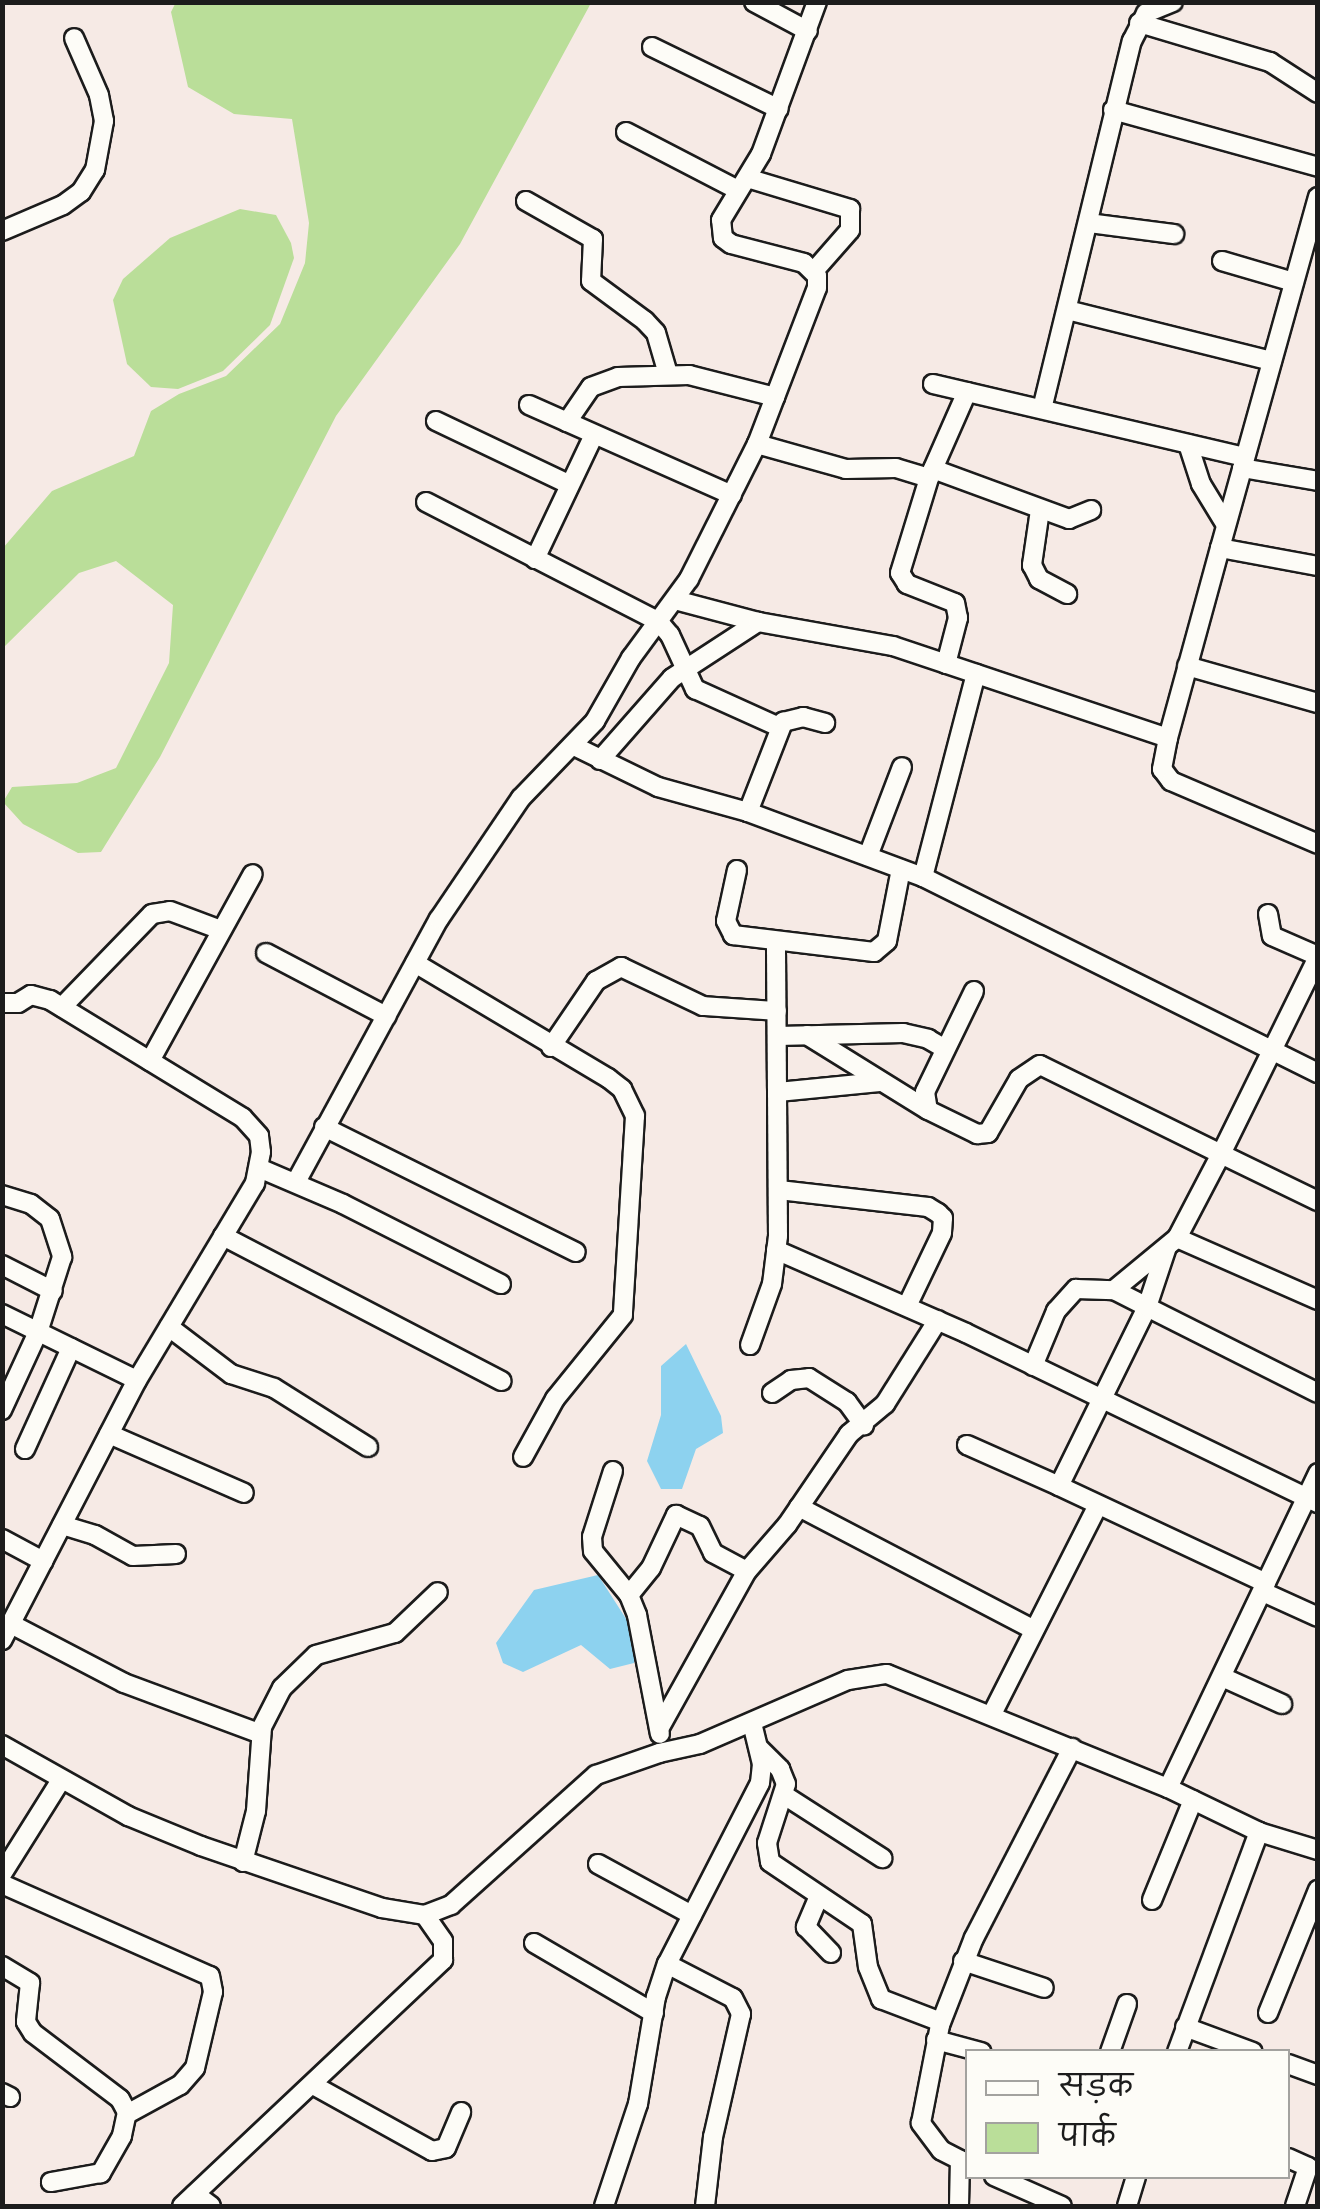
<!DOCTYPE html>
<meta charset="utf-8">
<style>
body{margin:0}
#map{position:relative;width:1320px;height:2209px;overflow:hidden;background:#f6eae5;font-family:"Indie Flower","Playpen Sans Deva",sans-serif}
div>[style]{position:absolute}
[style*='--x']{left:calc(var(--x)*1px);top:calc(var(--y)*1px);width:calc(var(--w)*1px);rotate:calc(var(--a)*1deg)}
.green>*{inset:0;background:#bade99}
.water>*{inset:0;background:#8dd2ef}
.roads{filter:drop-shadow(2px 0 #1c1c1c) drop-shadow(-2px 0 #1c1c1c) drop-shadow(0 2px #1c1c1c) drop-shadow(0 -2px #1c1c1c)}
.minor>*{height:18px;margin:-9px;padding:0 9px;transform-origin:9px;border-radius:9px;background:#fdfcf7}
span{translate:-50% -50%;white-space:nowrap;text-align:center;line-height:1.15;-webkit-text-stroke:8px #fdfcf7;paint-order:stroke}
.frame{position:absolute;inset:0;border:5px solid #1c1c1c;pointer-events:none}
.legend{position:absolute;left:965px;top:2049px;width:325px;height:130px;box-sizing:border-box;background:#fdfcf7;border:2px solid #a3a29f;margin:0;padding:12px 18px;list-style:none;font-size:30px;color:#1c1c1c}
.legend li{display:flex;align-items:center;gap:20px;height:50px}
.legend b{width:50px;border:2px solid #a3a29f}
</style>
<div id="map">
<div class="green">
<i style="clip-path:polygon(176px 2px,591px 3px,460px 244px,336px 416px,160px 757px,101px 852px,78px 853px,23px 824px,3px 802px,12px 787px,77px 783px,116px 768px,169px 663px,173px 605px,116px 561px,79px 573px,3px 648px,3px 548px,52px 491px,134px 456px,151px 411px,179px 394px,226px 376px,280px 324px,305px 263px,309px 223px,292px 119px,234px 114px,188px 87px,171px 12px)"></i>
<i style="clip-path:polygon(240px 209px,276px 215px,291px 243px,294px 258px,270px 325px,223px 371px,178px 389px,151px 387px,127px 364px,113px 300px,123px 279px,170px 238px)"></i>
</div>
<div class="water">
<i style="clip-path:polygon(686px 1344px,721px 1416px,723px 1433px,696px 1449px,682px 1489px,661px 1489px,647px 1461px,661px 1415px,661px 1366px)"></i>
<i style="clip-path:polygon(598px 1575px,639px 1639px,634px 1663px,610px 1669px,581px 1645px,523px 1672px,503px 1663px,496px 1643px,534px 1590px)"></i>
</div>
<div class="roads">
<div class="minor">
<i style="--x:754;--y:2;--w:61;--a:28.2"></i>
<i style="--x:1139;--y:23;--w:137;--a:16.6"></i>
<i style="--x:1270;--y:62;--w:57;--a:32.9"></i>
<i style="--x:652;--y:47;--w:141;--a:26"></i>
<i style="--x:1113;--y:110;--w:213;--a:15.5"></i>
<i style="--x:626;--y:132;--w:126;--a:27.4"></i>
<i style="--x:747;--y:178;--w:108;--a:16.8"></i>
<i style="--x:850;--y:209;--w:21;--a:90"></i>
<i style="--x:850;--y:230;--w:55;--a:131.3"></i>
<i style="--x:1318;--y:197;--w:364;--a:105.6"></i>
<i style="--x:1220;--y:548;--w:100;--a:10.4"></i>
<i style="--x:526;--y:201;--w:77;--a:29.6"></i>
<i style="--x:593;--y:239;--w:42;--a:92.7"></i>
<i style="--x:591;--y:281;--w:67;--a:36.5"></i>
<i style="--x:645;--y:321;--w:16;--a:47"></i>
<i style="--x:656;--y:333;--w:43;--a:73.7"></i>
<i style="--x:1089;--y:223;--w:86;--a:7.4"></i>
<i style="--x:2;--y:231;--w:66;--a:-23.1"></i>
<i style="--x:63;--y:205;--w:22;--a:-36"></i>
<i style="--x:81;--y:192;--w:26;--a:-58"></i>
<i style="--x:95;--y:170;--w:50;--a:-79.6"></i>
<i style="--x:104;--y:121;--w:26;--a:-101"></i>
<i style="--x:99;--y:95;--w:62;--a:-113.7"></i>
<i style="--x:1222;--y:261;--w:75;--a:16.3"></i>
<i style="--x:1067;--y:310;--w:211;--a:14"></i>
<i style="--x:933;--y:384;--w:320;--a:13.2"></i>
<i style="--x:529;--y:405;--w:222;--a:23.9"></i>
<i style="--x:1042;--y:409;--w:379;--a:-76.3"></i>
<i style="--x:1132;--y:41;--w:31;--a:-63"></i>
<i style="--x:1146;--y:13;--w:29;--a:-22"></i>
<i style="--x:436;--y:421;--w:148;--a:25.5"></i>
<i style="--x:567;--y:422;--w:42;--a:-55.6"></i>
<i style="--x:591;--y:387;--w:29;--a:-20"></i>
<i style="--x:618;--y:377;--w:71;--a:-1.6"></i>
<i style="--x:689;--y:375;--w:89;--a:14.3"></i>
<i style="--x:757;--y:444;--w:92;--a:15.7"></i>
<i style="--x:846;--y:469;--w:50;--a:-1.1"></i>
<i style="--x:896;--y:468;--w:34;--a:17"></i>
<i style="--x:1188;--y:444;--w:42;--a:72"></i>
<i style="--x:1201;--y:484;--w:48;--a:58.6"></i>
<i style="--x:1242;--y:468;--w:77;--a:9.7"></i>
<i style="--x:933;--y:469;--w:145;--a:20.2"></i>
<i style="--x:1069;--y:519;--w:24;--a:-22"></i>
<i style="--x:426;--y:502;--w:262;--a:27.2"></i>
<i style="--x:659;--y:622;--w:17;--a:50"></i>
<i style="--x:670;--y:635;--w:60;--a:65.2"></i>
<i style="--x:695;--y:689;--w:92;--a:24.3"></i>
<i style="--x:1040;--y:510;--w:56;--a:98.3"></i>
<i style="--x:1032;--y:565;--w:16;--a:63"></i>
<i style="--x:1039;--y:579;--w:32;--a:28"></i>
<i style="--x:535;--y:559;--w:137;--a:-64.6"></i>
<i style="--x:675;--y:600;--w:86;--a:14.8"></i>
<i style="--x:946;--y:664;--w:48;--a:-75.4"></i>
<i style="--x:958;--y:618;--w:15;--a:-101"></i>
<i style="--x:955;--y:603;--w:52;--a:-158.4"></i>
<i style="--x:907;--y:584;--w:13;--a:-122"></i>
<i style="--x:900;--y:573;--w:99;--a:-73"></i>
<i style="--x:929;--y:478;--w:94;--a:-66.2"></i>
<i style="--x:1187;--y:666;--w:136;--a:15.8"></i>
<i style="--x:1168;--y:738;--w:197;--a:-74.7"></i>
<i style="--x:574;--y:746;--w:93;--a:26"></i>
<i style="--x:658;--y:787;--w:93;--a:15.5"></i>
<i style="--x:748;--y:812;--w:187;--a:20.4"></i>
<i style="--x:923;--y:877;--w:441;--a:26.4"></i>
<i style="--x:600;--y:760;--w:109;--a:-48.7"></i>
<i style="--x:672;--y:678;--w:103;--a:-33.1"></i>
<i style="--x:758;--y:622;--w:137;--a:10.1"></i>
<i style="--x:893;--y:646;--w:290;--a:18.5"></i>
<i style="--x:1168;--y:738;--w:32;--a:101"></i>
<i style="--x:1162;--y:769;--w:15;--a:53"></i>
<i style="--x:1171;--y:781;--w:160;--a:23.2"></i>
<i style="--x:748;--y:812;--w:97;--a:-68.7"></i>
<i style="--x:783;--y:722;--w:21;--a:-14"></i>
<i style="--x:803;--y:717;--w:23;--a:15"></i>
<i style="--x:868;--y:856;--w:95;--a:-69.1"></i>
<i style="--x:737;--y:870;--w:52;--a:102.2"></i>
<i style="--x:726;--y:921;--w:16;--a:63"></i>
<i style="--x:733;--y:935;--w:142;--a:6.9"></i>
<i style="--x:874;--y:952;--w:17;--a:-40"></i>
<i style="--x:887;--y:941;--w:73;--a:-79"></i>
<i style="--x:923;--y:877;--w:210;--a:-75.4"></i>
<i style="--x:1268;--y:914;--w:22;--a:80"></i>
<i style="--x:1272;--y:936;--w:50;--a:23.5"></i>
<i style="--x:266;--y:953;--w:136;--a:27.7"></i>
<i style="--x:1318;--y:957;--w:220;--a:116.2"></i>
<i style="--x:1221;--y:1154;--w:108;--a:25.9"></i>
<i style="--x:415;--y:963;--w:225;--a:30.8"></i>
<i style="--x:608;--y:1078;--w:18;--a:38"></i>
<i style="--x:622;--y:1089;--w:30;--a:64"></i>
<i style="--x:635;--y:1116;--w:199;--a:93.5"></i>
<i style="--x:623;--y:1315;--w:108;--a:129"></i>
<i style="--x:555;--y:1399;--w:66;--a:118.9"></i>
<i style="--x:974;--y:991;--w:112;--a:115.9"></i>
<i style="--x:925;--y:1092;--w:18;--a:81"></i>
<i style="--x:928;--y:1110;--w:55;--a:26.1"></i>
<i style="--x:977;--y:1134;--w:11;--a:-5"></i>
<i style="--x:988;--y:1133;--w:62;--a:-60.1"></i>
<i style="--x:1019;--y:1079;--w:25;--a:-34"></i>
<i style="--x:1040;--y:1065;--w:202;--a:26.2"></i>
<i style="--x:1221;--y:1154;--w:95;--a:117.6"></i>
<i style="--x:1177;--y:1238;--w:82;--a:140.5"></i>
<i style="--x:2;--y:1003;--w:16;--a:0"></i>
<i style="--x:18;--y:1003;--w:15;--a:-32"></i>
<i style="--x:31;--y:995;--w:20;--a:15"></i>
<i style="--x:50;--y:1000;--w:226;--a:31.4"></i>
<i style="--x:243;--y:1118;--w:24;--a:48"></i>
<i style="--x:259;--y:1136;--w:16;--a:83"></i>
<i style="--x:261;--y:1152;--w:32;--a:101"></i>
<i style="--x:255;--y:1183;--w:230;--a:120.9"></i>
<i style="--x:137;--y:1380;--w:293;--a:117.4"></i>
<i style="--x:62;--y:1007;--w:129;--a:-45.9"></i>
<i style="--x:152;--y:914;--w:18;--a:-9"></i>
<i style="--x:170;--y:911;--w:54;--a:20.4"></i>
<i style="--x:807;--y:1035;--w:142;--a:31.8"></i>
<i style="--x:778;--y:1036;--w:125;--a:-1.4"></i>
<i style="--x:903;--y:1033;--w:26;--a:13"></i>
<i style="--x:928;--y:1039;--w:20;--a:30"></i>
<i style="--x:551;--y:1047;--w:80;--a:-55.7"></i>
<i style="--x:596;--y:981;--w:29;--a:-29"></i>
<i style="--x:621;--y:967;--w:91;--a:25.4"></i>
<i style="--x:703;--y:1006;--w:74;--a:3.9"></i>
<i style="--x:150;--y:1061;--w:213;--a:-61.2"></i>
<i style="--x:778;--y:1092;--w:102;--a:-5.6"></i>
<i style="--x:324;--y:1127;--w:281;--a:26.4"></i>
<i style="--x:259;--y:1168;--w:91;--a:23.2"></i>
<i style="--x:343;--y:1204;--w:177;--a:26.9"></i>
<i style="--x:296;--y:1182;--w:299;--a:-61.5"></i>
<i style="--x:439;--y:919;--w:146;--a:-55.9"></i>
<i style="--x:521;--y:798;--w:107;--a:-46.1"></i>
<i style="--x:595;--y:721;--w:73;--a:-60.3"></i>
<i style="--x:631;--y:658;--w:98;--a:-53.7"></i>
<i style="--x:689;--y:579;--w:151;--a:-63.3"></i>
<i style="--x:757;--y:444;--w:167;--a:-69"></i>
<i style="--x:817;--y:288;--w:12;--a:-90"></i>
<i style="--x:817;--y:276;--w:18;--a:-135"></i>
<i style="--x:804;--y:263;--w:75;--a:-165.4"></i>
<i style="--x:731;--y:244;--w:10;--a:-143"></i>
<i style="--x:723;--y:238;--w:18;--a:-96"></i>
<i style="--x:721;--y:220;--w:77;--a:-58.8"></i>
<i style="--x:761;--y:154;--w:162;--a:-69.8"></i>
<i style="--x:779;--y:1190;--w:150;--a:6.5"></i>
<i style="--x:928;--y:1207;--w:12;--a:31"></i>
<i style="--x:938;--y:1213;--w:7;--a:45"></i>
<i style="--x:943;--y:1218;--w:15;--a:94"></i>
<i style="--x:942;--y:1233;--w:81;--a:115.6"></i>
<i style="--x:2;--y:1195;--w:30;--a:17"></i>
<i style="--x:31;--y:1204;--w:24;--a:38"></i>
<i style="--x:50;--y:1219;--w:40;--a:72"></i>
<i style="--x:62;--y:1257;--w:79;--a:107.7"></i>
<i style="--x:38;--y:1332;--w:86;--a:114.8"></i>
<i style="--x:223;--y:1236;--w:314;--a:27.5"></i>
<i style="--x:1177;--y:1238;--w:154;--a:23.7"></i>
<i style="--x:776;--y:1250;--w:207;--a:23.6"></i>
<i style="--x:966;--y:1333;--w:391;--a:25.8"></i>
<i style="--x:2;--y:1265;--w:57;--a:27"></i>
<i style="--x:2;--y:1314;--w:150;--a:26.1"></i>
<i style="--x:169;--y:1327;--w:78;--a:37.2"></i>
<i style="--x:231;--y:1374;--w:45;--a:18"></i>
<i style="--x:274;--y:1388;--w:111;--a:32.1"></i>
<i style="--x:750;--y:1345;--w:65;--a:-70.2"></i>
<i style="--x:772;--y:1284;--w:48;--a:-82.9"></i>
<i style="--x:778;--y:1236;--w:293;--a:-90.4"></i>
<i style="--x:1033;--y:1366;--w:60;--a:-67.3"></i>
<i style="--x:1056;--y:1311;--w:30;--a:-48"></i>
<i style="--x:1076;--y:1289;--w:38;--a:2"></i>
<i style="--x:1114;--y:1290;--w:37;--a:27"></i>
<i style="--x:1147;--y:1307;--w:63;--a:-71.6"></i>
<i style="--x:772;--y:1393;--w:23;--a:-34"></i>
<i style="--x:791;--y:1380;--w:18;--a:-6"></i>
<i style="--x:809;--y:1378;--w:45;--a:32.3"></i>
<i style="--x:847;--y:1402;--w:29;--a:54"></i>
<i style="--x:109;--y:1434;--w:147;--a:23.6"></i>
<i style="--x:967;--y:1445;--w:101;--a:24"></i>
<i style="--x:25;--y:1449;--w:111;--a:-65.5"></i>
<i style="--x:613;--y:1471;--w:69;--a:107.7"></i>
<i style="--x:592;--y:1537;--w:14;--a:86"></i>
<i style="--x:593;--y:1551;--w:57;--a:50.7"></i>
<i style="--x:629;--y:1595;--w:22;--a:68"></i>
<i style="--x:637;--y:1615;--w:121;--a:79.1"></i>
<i style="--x:799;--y:1507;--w:265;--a:27.6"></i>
<i style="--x:62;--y:1525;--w:34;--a:17"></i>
<i style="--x:95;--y:1535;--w:43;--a:28.9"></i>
<i style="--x:133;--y:1556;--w:43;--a:-2.7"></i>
<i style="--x:2;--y:1539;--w:47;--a:28.2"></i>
<i style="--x:1266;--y:1583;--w:229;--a:-154.9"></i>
<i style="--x:1059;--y:1486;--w:199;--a:-63.8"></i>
<i style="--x:1147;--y:1307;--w:191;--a:26.7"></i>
<i style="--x:1263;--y:1592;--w:60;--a:24.4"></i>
<i style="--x:629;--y:1595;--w:35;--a:-51"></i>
<i style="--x:651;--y:1568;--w:59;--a:-64.7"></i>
<i style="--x:676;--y:1515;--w:26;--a:25"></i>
<i style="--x:700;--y:1526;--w:30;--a:64"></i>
<i style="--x:713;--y:1553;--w:38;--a:28"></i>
<i style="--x:11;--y:1624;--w:127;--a:27.6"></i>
<i style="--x:124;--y:1683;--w:146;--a:20.4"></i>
<i style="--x:1222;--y:1677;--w:66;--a:24.2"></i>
<i style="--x:992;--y:1714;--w:234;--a:-63.1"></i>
<i style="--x:660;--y:1727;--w:179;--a:-60.9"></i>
<i style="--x:747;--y:1571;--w:61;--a:-49"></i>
<i style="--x:787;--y:1525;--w:110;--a:-55.7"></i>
<i style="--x:849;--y:1434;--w:47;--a:-39.8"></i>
<i style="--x:885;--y:1404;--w:99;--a:-57.8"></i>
<i style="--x:2;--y:1745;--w:145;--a:29.4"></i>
<i style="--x:128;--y:1816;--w:79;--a:22.3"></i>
<i style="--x:201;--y:1846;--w:191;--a:18.9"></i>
<i style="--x:382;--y:1908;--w:44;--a:9.2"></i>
<i style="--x:425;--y:1915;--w:28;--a:-21"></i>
<i style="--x:451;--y:1905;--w:195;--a:-41.9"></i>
<i style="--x:596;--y:1775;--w:67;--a:-19.2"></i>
<i style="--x:659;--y:1753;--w:42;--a:-12.4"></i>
<i style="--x:700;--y:1744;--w:161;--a:-23.4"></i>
<i style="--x:848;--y:1680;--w:39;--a:-9"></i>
<i style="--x:887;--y:1674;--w:303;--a:22.1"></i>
<i style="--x:1168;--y:1788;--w:101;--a:25.8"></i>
<i style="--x:1259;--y:1832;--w:62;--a:17"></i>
<i style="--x:759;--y:1748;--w:30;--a:45"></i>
<i style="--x:780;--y:1769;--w:16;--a:68"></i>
<i style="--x:786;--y:1784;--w:62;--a:107.9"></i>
<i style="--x:767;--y:1843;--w:19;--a:81"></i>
<i style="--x:770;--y:1862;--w:111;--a:34"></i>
<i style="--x:862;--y:1924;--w:43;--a:82.1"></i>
<i style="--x:868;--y:1967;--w:35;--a:68"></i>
<i style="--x:881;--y:1999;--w:64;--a:21"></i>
<i style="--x:1168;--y:1788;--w:349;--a:-64.5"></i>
<i style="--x:784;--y:1795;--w:117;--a:32.7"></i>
<i style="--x:243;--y:1862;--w:53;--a:-75.7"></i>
<i style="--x:256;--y:1811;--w:84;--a:-85.9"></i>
<i style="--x:262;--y:1727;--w:44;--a:-62.9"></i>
<i style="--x:282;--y:1688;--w:47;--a:-44.1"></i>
<i style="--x:316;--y:1655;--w:82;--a:-15.6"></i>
<i style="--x:395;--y:1633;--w:59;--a:-43.6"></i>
<i style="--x:598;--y:1864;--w:107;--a:28.5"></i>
<i style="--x:2;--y:1874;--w:111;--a:-57.9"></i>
<i style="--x:2;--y:1884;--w:227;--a:23.9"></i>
<i style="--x:210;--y:1976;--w:16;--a:79"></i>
<i style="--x:213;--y:1992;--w:78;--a:103.3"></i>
<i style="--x:195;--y:2068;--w:23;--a:131"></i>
<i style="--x:180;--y:2085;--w:60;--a:151.3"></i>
<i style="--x:819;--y:1896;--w:34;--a:113"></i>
<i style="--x:806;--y:1927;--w:36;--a:46"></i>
<i style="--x:1152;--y:1900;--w:108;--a:-67.7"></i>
<i style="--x:534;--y:1943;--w:139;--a:30.3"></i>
<i style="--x:963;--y:1961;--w:85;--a:18.4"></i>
<i style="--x:667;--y:1964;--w:74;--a:27.3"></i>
<i style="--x:733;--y:1998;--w:18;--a:63"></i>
<i style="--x:741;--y:2014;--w:126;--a:102.8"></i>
<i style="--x:713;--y:2137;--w:69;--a:96.6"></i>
<i style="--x:2;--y:1966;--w:33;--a:31"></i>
<i style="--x:30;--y:1983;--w:39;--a:96"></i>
<i style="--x:26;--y:2022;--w:13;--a:58"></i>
<i style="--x:33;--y:2033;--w:109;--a:37.2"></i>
<i style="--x:120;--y:2099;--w:15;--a:62"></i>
<i style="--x:127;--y:2112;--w:25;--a:102"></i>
<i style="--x:122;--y:2136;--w:43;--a:119.6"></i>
<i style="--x:101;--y:2173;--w:51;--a:169.8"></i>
<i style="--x:1268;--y:2013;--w:133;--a:-67.9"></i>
<i style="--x:1185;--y:2027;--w:72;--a:20.2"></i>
<i style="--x:936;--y:2040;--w:47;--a:14.9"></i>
<i style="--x:1110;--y:2052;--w:51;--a:-70.5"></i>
<i style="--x:1177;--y:2052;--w:235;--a:-69.6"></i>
<i style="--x:1288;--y:2064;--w:32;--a:20"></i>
<i style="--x:313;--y:2085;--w:136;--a:29"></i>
<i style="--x:432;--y:2151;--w:14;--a:-12"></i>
<i style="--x:446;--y:2148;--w:39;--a:-67"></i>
<i style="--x:2;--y:2093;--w:9;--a:27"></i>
<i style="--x:1288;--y:2158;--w:22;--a:24"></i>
<i style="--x:1308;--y:2167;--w:41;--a:108.4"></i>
<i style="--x:968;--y:2164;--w:30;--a:-153"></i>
<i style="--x:941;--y:2150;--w:34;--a:-127"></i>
<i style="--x:921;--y:2123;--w:100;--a:-79"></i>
<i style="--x:940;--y:2025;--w:93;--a:-68.7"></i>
<i style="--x:974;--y:1938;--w:214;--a:-62.7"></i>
<i style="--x:994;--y:2176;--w:74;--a:23.8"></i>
<i style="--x:195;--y:2194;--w:20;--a:37"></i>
<i style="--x:182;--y:2206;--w:359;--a:-43.3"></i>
<i style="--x:443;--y:1960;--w:19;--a:-90"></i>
<i style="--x:443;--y:1941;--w:32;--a:-125"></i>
<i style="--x:604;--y:2206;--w:108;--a:-71.6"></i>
<i style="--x:638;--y:2104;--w:109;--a:-80.5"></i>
<i style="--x:656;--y:1997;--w:35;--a:-72"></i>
<i style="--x:667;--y:1964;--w:203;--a:-62.8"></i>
<i style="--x:760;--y:1783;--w:19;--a:-84"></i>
<i style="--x:762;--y:1764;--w:42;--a:-103.7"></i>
<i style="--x:959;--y:2206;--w:46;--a:-88.8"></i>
<i style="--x:1127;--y:2206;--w:31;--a:-73"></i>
</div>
</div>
<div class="frame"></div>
<ul class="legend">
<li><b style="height:12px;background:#fdfcf7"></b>सड़क</li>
<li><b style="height:28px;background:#bade99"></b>पार्क</li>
</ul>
</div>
